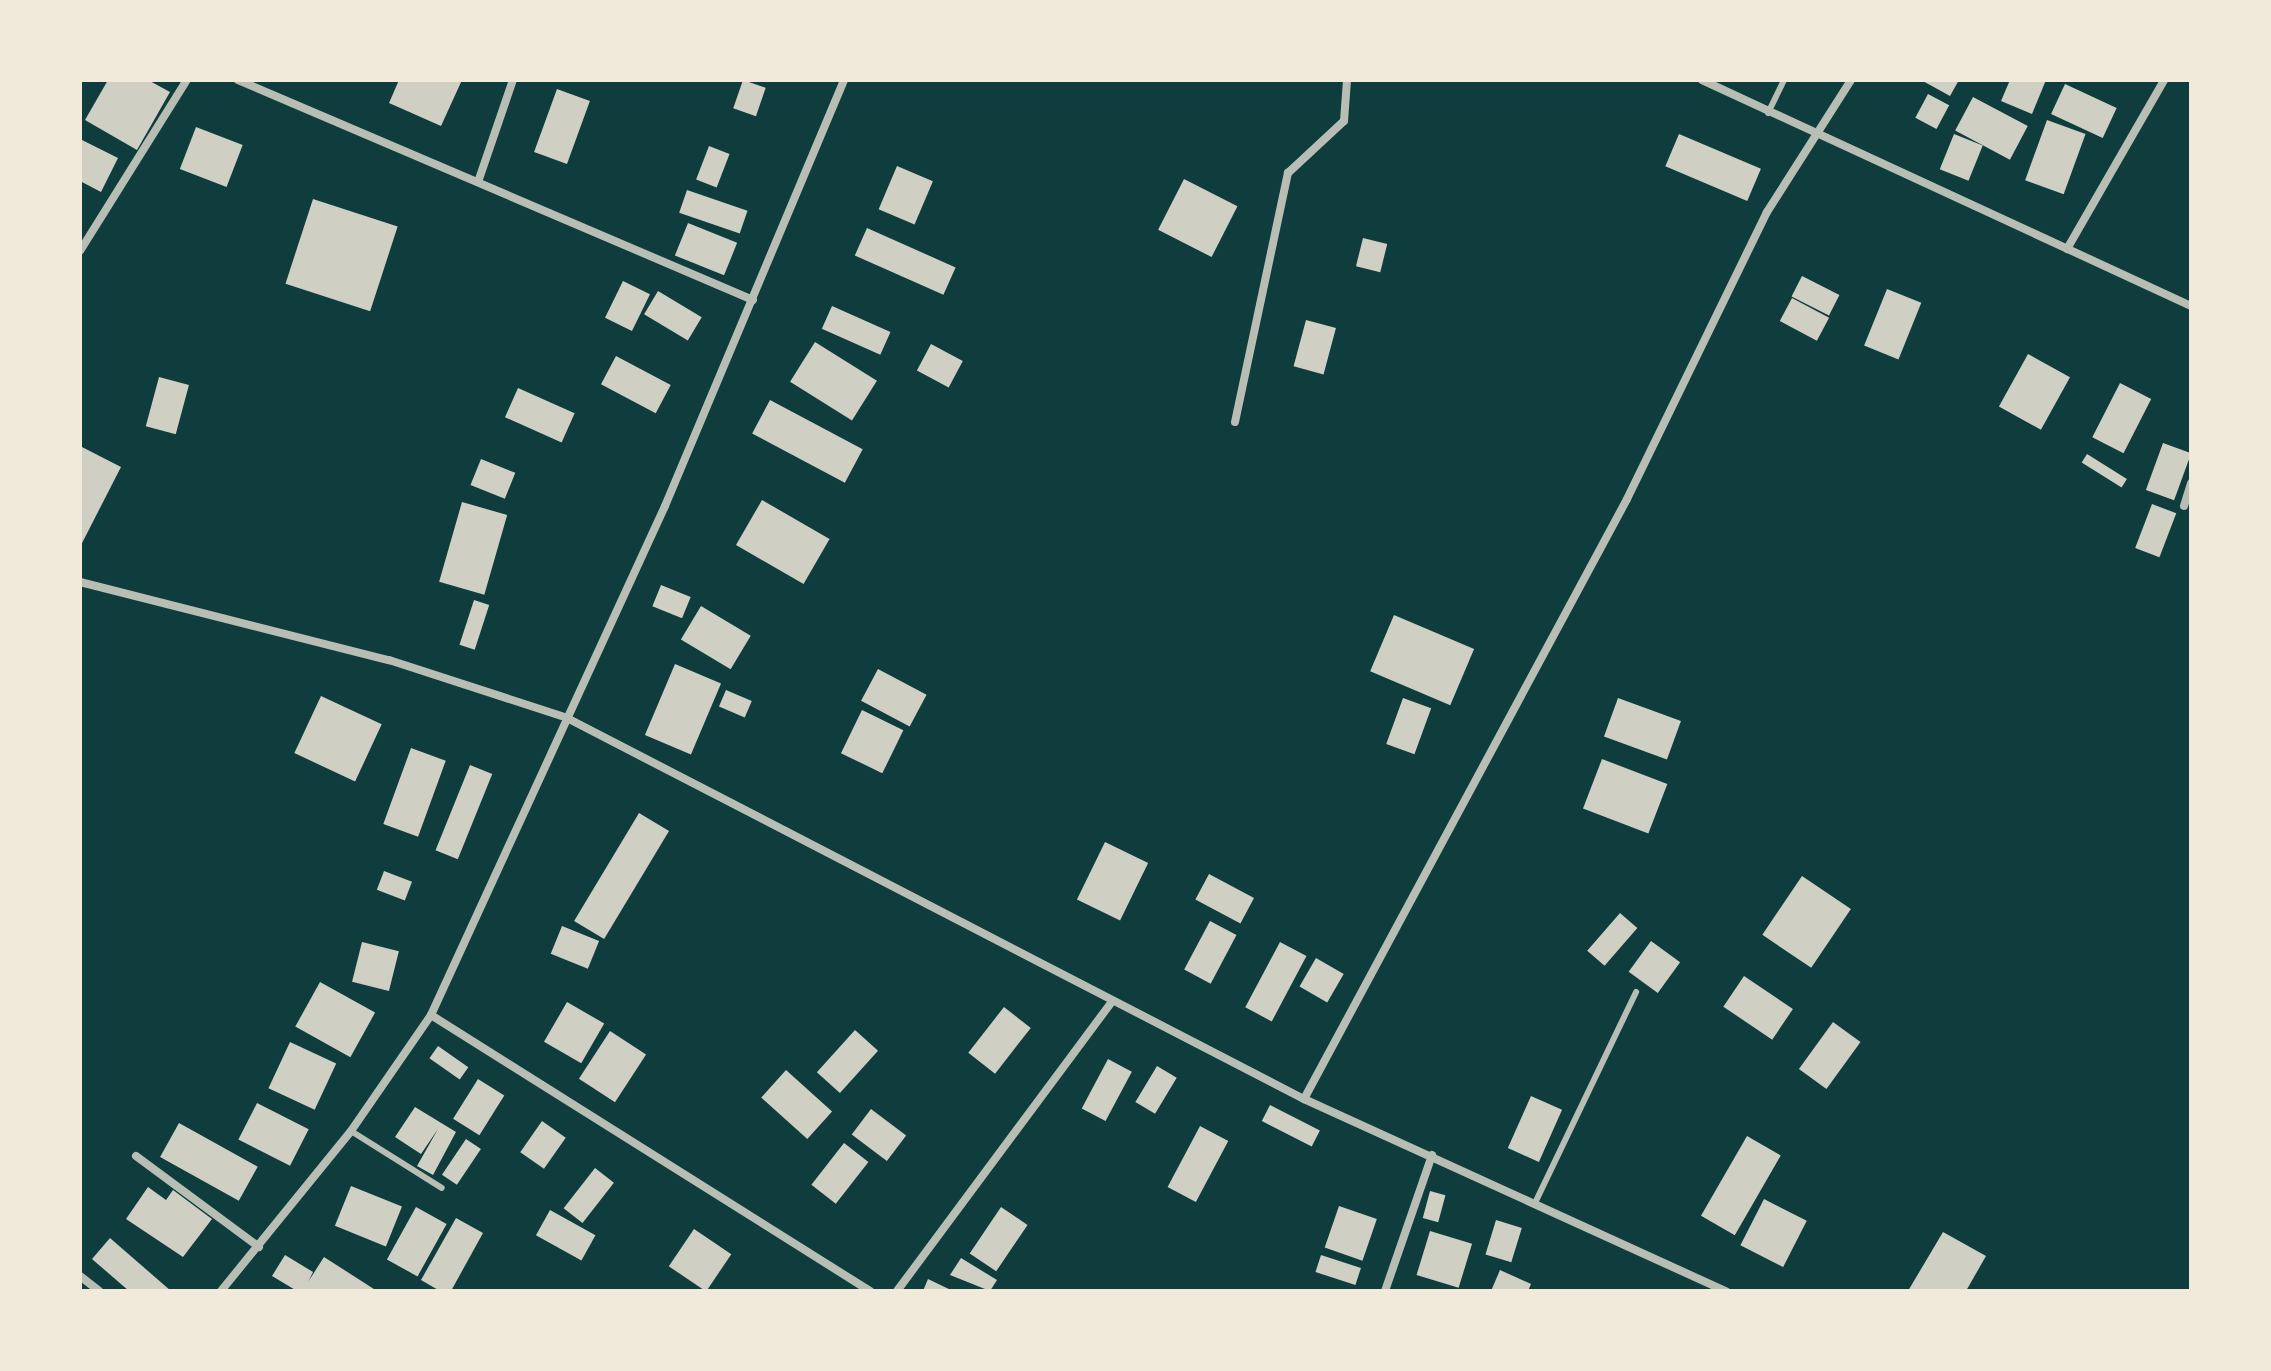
<!DOCTYPE html>
<style>
body{margin:0}
#map{position:relative;width:2271px;height:1371px;overflow:hidden;background:#0f3d3e;font-family:"IBM Plex Sans",sans-serif}
div>[style]{position:absolute}
[style*='--x']{left:calc(var(--x)*1px);top:calc(var(--y)*1px);width:calc(var(--w)*1px);rotate:calc(var(--a)*1deg)}
.building>*{inset:0;background:#cfcfc3;transform-origin:0 0}
.service>*{height:6px;margin:-3px;padding:0 3px;transform-origin:3px;border-radius:3px;background:#b8beb3}
.minor>*{height:8px;margin:-4px;padding:0 4px;transform-origin:4px;border-radius:4px;background:#b8beb3}
span{translate:-50% -50%;white-space:nowrap;text-align:center;line-height:1.15;-webkit-text-stroke:7px #f1e9da;paint-order:stroke}
.frame{position:absolute;inset:0;border:82px solid #f1e9da;pointer-events:none}
</style>
<div id="map">
<div class="building">
<i style="clip-path:polygon(108px 80px,148px 80px,170px 92px,137px 150px,85px 120px)"></i>
<i style="clip-path:polygon(399px 80px,462px 80px,441px 126px,389px 103px)"></i>
<i style="left:743px;top:80px;width:24px;height:30px;rotate:19deg"></i>
<i style="clip-path:polygon(1921px 80px,1959px 80px,1950px 96px)"></i>
<i style="clip-path:polygon(2010px 80px,2046px 80px,2032px 114px,2001px 101px)"></i>
<i style="left:2065px;top:84px;width:57px;height:33px;rotate:25deg"></i>
<i style="left:557px;top:89px;width:35px;height:67px;rotate:20deg"></i>
<i style="left:1928px;top:94px;width:24px;height:27px;rotate:28deg"></i>
<i style="left:1973px;top:97px;width:62px;height:38px;rotate:28deg"></i>
<i style="left:2047px;top:120px;width:41px;height:64px;rotate:20deg"></i>
<i style="left:196px;top:127px;width:50px;height:45px;rotate:21deg"></i>
<i style="left:1679px;top:134px;width:89px;height:35px;rotate:23deg"></i>
<i style="left:1954px;top:134px;width:31px;height:38px;rotate:22deg"></i>
<i style="clip-path:polygon(80px 139px,118px 158px,101px 192px,80px 181px)"></i>
<i style="left:709px;top:146px;width:22px;height:36px;rotate:21deg"></i>
<i style="left:897px;top:166px;width:39px;height:47px;rotate:23deg"></i>
<i style="left:1184px;top:179px;width:60px;height:57px;rotate:27deg"></i>
<i style="left:687px;top:190px;width:64px;height:24px;rotate:19deg"></i>
<i style="left:313px;top:199px;width:89px;height:89px;rotate:18deg"></i>
<i style="left:688px;top:223px;width:53px;height:35px;rotate:22deg"></i>
<i style="left:867px;top:228px;width:97px;height:30px;rotate:24deg"></i>
<i style="left:1363px;top:238px;width:25px;height:29px;rotate:14deg"></i>
<i style="left:1802px;top:276px;width:42px;height:23px;rotate:27deg"></i>
<i style="left:623px;top:281px;width:30px;height:41px;rotate:26deg"></i>
<i style="left:1887px;top:289px;width:37px;height:61px;rotate:22deg"></i>
<i style="left:658px;top:291px;width:51px;height:27px;rotate:31deg"></i>
<i style="left:1792px;top:298px;width:42px;height:26px;rotate:28deg"></i>
<i style="left:832px;top:306px;width:64px;height:25px;rotate:24deg"></i>
<i style="left:1306px;top:320px;width:31px;height:48px;rotate:15deg"></i>
<i style="left:815px;top:342px;width:73px;height:47px;rotate:32deg"></i>
<i style="left:931px;top:344px;width:36px;height:30px;rotate:28deg"></i>
<i style="left:2028px;top:354px;width:48px;height:60px;rotate:29deg"></i>
<i style="left:616px;top:356px;width:62px;height:32px;rotate:28deg"></i>
<i style="left:159px;top:377px;width:31px;height:51px;rotate:15deg"></i>
<i style="left:2120px;top:383px;width:35px;height:61px;rotate:27deg"></i>
<i style="left:518px;top:388px;width:62px;height:32px;rotate:24deg"></i>
<i style="left:770px;top:400px;width:105px;height:38px;rotate:28deg"></i>
<i style="left:2163px;top:443px;width:30px;height:50px;rotate:20deg"></i>
<i style="clip-path:polygon(80px 446px,121px 467px,80px 547px)"></i>
<i style="left:2087px;top:454px;width:47px;height:10px;rotate:32deg"></i>
<i style="left:481px;top:459px;width:37px;height:28px;rotate:22deg"></i>
<i style="left:762px;top:500px;width:78px;height:52px;rotate:30deg"></i>
<i style="left:462px;top:502px;width:47px;height:83px;rotate:16deg"></i>
<i style="left:2152px;top:504px;width:26px;height:47px;rotate:21deg"></i>
<i style="left:661px;top:585px;width:32px;height:23px;rotate:22deg"></i>
<i style="left:474px;top:600px;width:16px;height:47px;rotate:18deg"></i>
<i style="left:701px;top:606px;width:58px;height:39px;rotate:31deg"></i>
<i style="left:1394px;top:615px;width:87px;height:61px;rotate:23deg"></i>
<i style="left:675px;top:664px;width:50px;height:77px;rotate:23deg"></i>
<i style="left:878px;top:669px;width:55px;height:36px;rotate:28deg"></i>
<i style="left:726px;top:690px;width:28px;height:18px;rotate:23deg"></i>
<i style="left:321px;top:696px;width:67px;height:63px;rotate:25deg"></i>
<i style="left:1403px;top:698px;width:30px;height:49px;rotate:20deg"></i>
<i style="left:1618px;top:698px;width:67px;height:41px;rotate:20deg"></i>
<i style="left:862px;top:710px;width:46px;height:48px;rotate:26deg"></i>
<i style="left:411px;top:748px;width:37px;height:81px;rotate:20deg"></i>
<i style="left:1602px;top:759px;width:70px;height:53px;rotate:21deg"></i>
<i style="left:470px;top:765px;width:24px;height:92px;rotate:22deg"></i>
<i style="left:639px;top:813px;width:35px;height:126px;rotate:31deg"></i>
<i style="left:1105px;top:842px;width:48px;height:64px;rotate:26deg"></i>
<i style="left:384px;top:871px;width:30px;height:20px;rotate:21deg"></i>
<i style="left:1209px;top:874px;width:51px;height:29px;rotate:28deg"></i>
<i style="left:1802px;top:876px;width:59px;height:71px;rotate:34deg"></i>
<i style="left:1620px;top:913px;width:23px;height:50px;rotate:41deg"></i>
<i style="left:1210px;top:921px;width:30px;height:55px;rotate:28deg"></i>
<i style="left:562px;top:926px;width:40px;height:30px;rotate:22deg"></i>
<i style="left:1651px;top:941px;width:36px;height:38px;rotate:36deg"></i>
<i style="left:362px;top:942px;width:38px;height:41px;rotate:14deg"></i>
<i style="left:1280px;top:942px;width:30px;height:74px;rotate:28deg"></i>
<i style="left:1316px;top:958px;width:32px;height:33px;rotate:30deg"></i>
<i style="left:1744px;top:976px;width:59px;height:37px;rotate:34deg"></i>
<i style="left:320px;top:982px;width:63px;height:51px;rotate:29deg"></i>
<i style="left:567px;top:1002px;width:43px;height:46px;rotate:30deg"></i>
<i style="left:1004px;top:1007px;width:34px;height:58px;rotate:38deg"></i>
<i style="left:1833px;top:1022px;width:34px;height:58px;rotate:36deg"></i>
<i style="left:855px;top:1030px;width:31px;height:57px;rotate:42deg"></i>
<i style="left:610px;top:1031px;width:43px;height:57px;rotate:33deg"></i>
<i style="left:290px;top:1042px;width:51px;height:51px;rotate:25deg"></i>
<i style="left:438px;top:1046px;width:37px;height:15px;rotate:35deg"></i>
<i style="left:1108px;top:1059px;width:27px;height:56px;rotate:28deg"></i>
<i style="left:1157px;top:1066px;width:23px;height:42px;rotate:31deg"></i>
<i style="left:786px;top:1070px;width:62px;height:37px;rotate:42deg"></i>
<i style="left:478px;top:1079px;width:31px;height:47px;rotate:32deg"></i>
<i style="left:1531px;top:1096px;width:34px;height:57px;rotate:24deg"></i>
<i style="left:257px;top:1103px;width:58px;height:41px;rotate:27deg"></i>
<i style="left:1270px;top:1105px;width:56px;height:18px;rotate:27deg"></i>
<i style="clip-path:polygon(415px 1107px,456px 1132px,433px 1175px,417px 1166px,438px 1129px,421px 1154px,395px 1137px)"></i>
<i style="left:871px;top:1109px;width:44px;height:32px;rotate:37deg"></i>
<i style="left:542px;top:1121px;width:29px;height:38px;rotate:35deg"></i>
<i style="left:179px;top:1123px;width:90px;height:39px;rotate:29deg"></i>
<i style="left:1200px;top:1126px;width:32px;height:69px;rotate:28deg"></i>
<i style="left:1747px;top:1136px;width:39px;height:92px;rotate:30deg"></i>
<i style="left:466px;top:1139px;width:18px;height:43px;rotate:34deg"></i>
<i style="left:844px;top:1143px;width:31px;height:53px;rotate:38deg"></i>
<i style="left:595px;top:1168px;width:24px;height:51px;rotate:38deg"></i>
<i style="left:351px;top:1186px;width:55px;height:43px;rotate:22deg"></i>
<i style="clip-path:polygon(148px 1187px,166px 1200px,173px 1190px,212px 1219px,183px 1257px,126px 1219px)"></i>
<i style="left:1430px;top:1191px;width:16px;height:28px;rotate:15deg"></i>
<i style="left:1764px;top:1199px;width:48px;height:52px;rotate:27deg"></i>
<i style="left:1339px;top:1206px;width:40px;height:44px;rotate:19deg"></i>
<i style="left:416px;top:1207px;width:35px;height:60px;rotate:29deg"></i>
<i style="left:1001px;top:1207px;width:32px;height:56px;rotate:34deg"></i>
<i style="left:550px;top:1210px;width:52px;height:29px;rotate:29deg"></i>
<i style="clip-path:polygon(456px 1218px,483px 1233px,451px 1291px,440px 1291px,421px 1280px)"></i>
<i style="left:1496px;top:1220px;width:27px;height:36px;rotate:17deg"></i>
<i style="left:694px;top:1229px;width:45px;height:45px;rotate:34deg"></i>
<i style="left:1430px;top:1231px;width:44px;height:46px;rotate:17deg"></i>
<i style="clip-path:polygon(1943px 1232px,1986px 1256px,1966px 1291px,1908px 1291px)"></i>
<i style="clip-path:polygon(110px 1238px,171px 1291px,129px 1291px,92px 1259px)"></i>
<i style="clip-path:polygon(285px 1255px,313px 1272px,308px 1282px,324px 1257px,377px 1291px,297px 1291px,272px 1276px)"></i>
<i style="left:1321px;top:1255px;width:42px;height:18px;rotate:18deg"></i>
<i style="clip-path:polygon(961px 1258px,997px 1280px,990px 1291px,950px 1275px)"></i>
<i style="clip-path:polygon(1500px 1270px,1531px 1284px,1528px 1291px,1491px 1291px)"></i>
<i style="clip-path:polygon(928px 1279px,953px 1291px,923px 1291px)"></i>
</div>
<div class="service">
<i style="--x:1768;--y:113;--w:37;--a:-64"></i>
<i style="--x:351;--y:1131;--w:107;--a:32.1"></i>
<i style="--x:1535;--y:1203;--w:234;--a:-64.4"></i>
</div>
<div class="minor">
<i style="--x:238;--y:80;--w:560;--a:23.13"></i>
<i style="--x:1702;--y:80;--w:539;--a:24.8"></i>
<i style="--x:478;--y:182;--w:108;--a:-71.1"></i>
<i style="--x:2067;--y:249;--w:195;--a:-60.1"></i>
<i style="--x:80;--y:251;--w:202;--a:-58"></i>
<i style="--x:1235;--y:422;--w:255;--a:-78"></i>
<i style="--x:1288;--y:173;--w:76;--a:-42.9"></i>
<i style="--x:1344;--y:121;--w:41;--a:-85.8"></i>
<i style="--x:2184;--y:506;--w:24;--a:-73"></i>
<i style="--x:80;--y:582;--w:319;--a:14.2"></i>
<i style="--x:389;--y:660;--w:187;--a:18"></i>
<i style="--x:567;--y:718;--w:830;--a:27.34"></i>
<i style="--x:1304;--y:1099;--w:464;--a:24.5"></i>
<i style="--x:431;--y:1015;--w:519;--a:32.16"></i>
<i style="--x:1304;--y:1099;--w:681;--a:-61.7"></i>
<i style="--x:1627;--y:499;--w:319;--a:-64"></i>
<i style="--x:1767;--y:212;--w:156;--a:-57.5"></i>
<i style="--x:136;--y:1156;--w:153;--a:36.5"></i>
<i style="--x:80;--y:1276;--w:24;--a:38"></i>
<i style="--x:221;--y:1291;--w:206;--a:-50.9"></i>
<i style="--x:351;--y:1131;--w:141;--a:-55.4"></i>
<i style="--x:431;--y:1015;--w:560;--a:-65.31"></i>
<i style="--x:665;--y:506;--w:462;--a:-67.2"></i>
<i style="--x:897;--y:1291;--w:359;--a:-53.4"></i>
<i style="--x:1385;--y:1291;--w:144;--a:-70.9"></i>
</div>
<div class="frame"></div>
</div>
